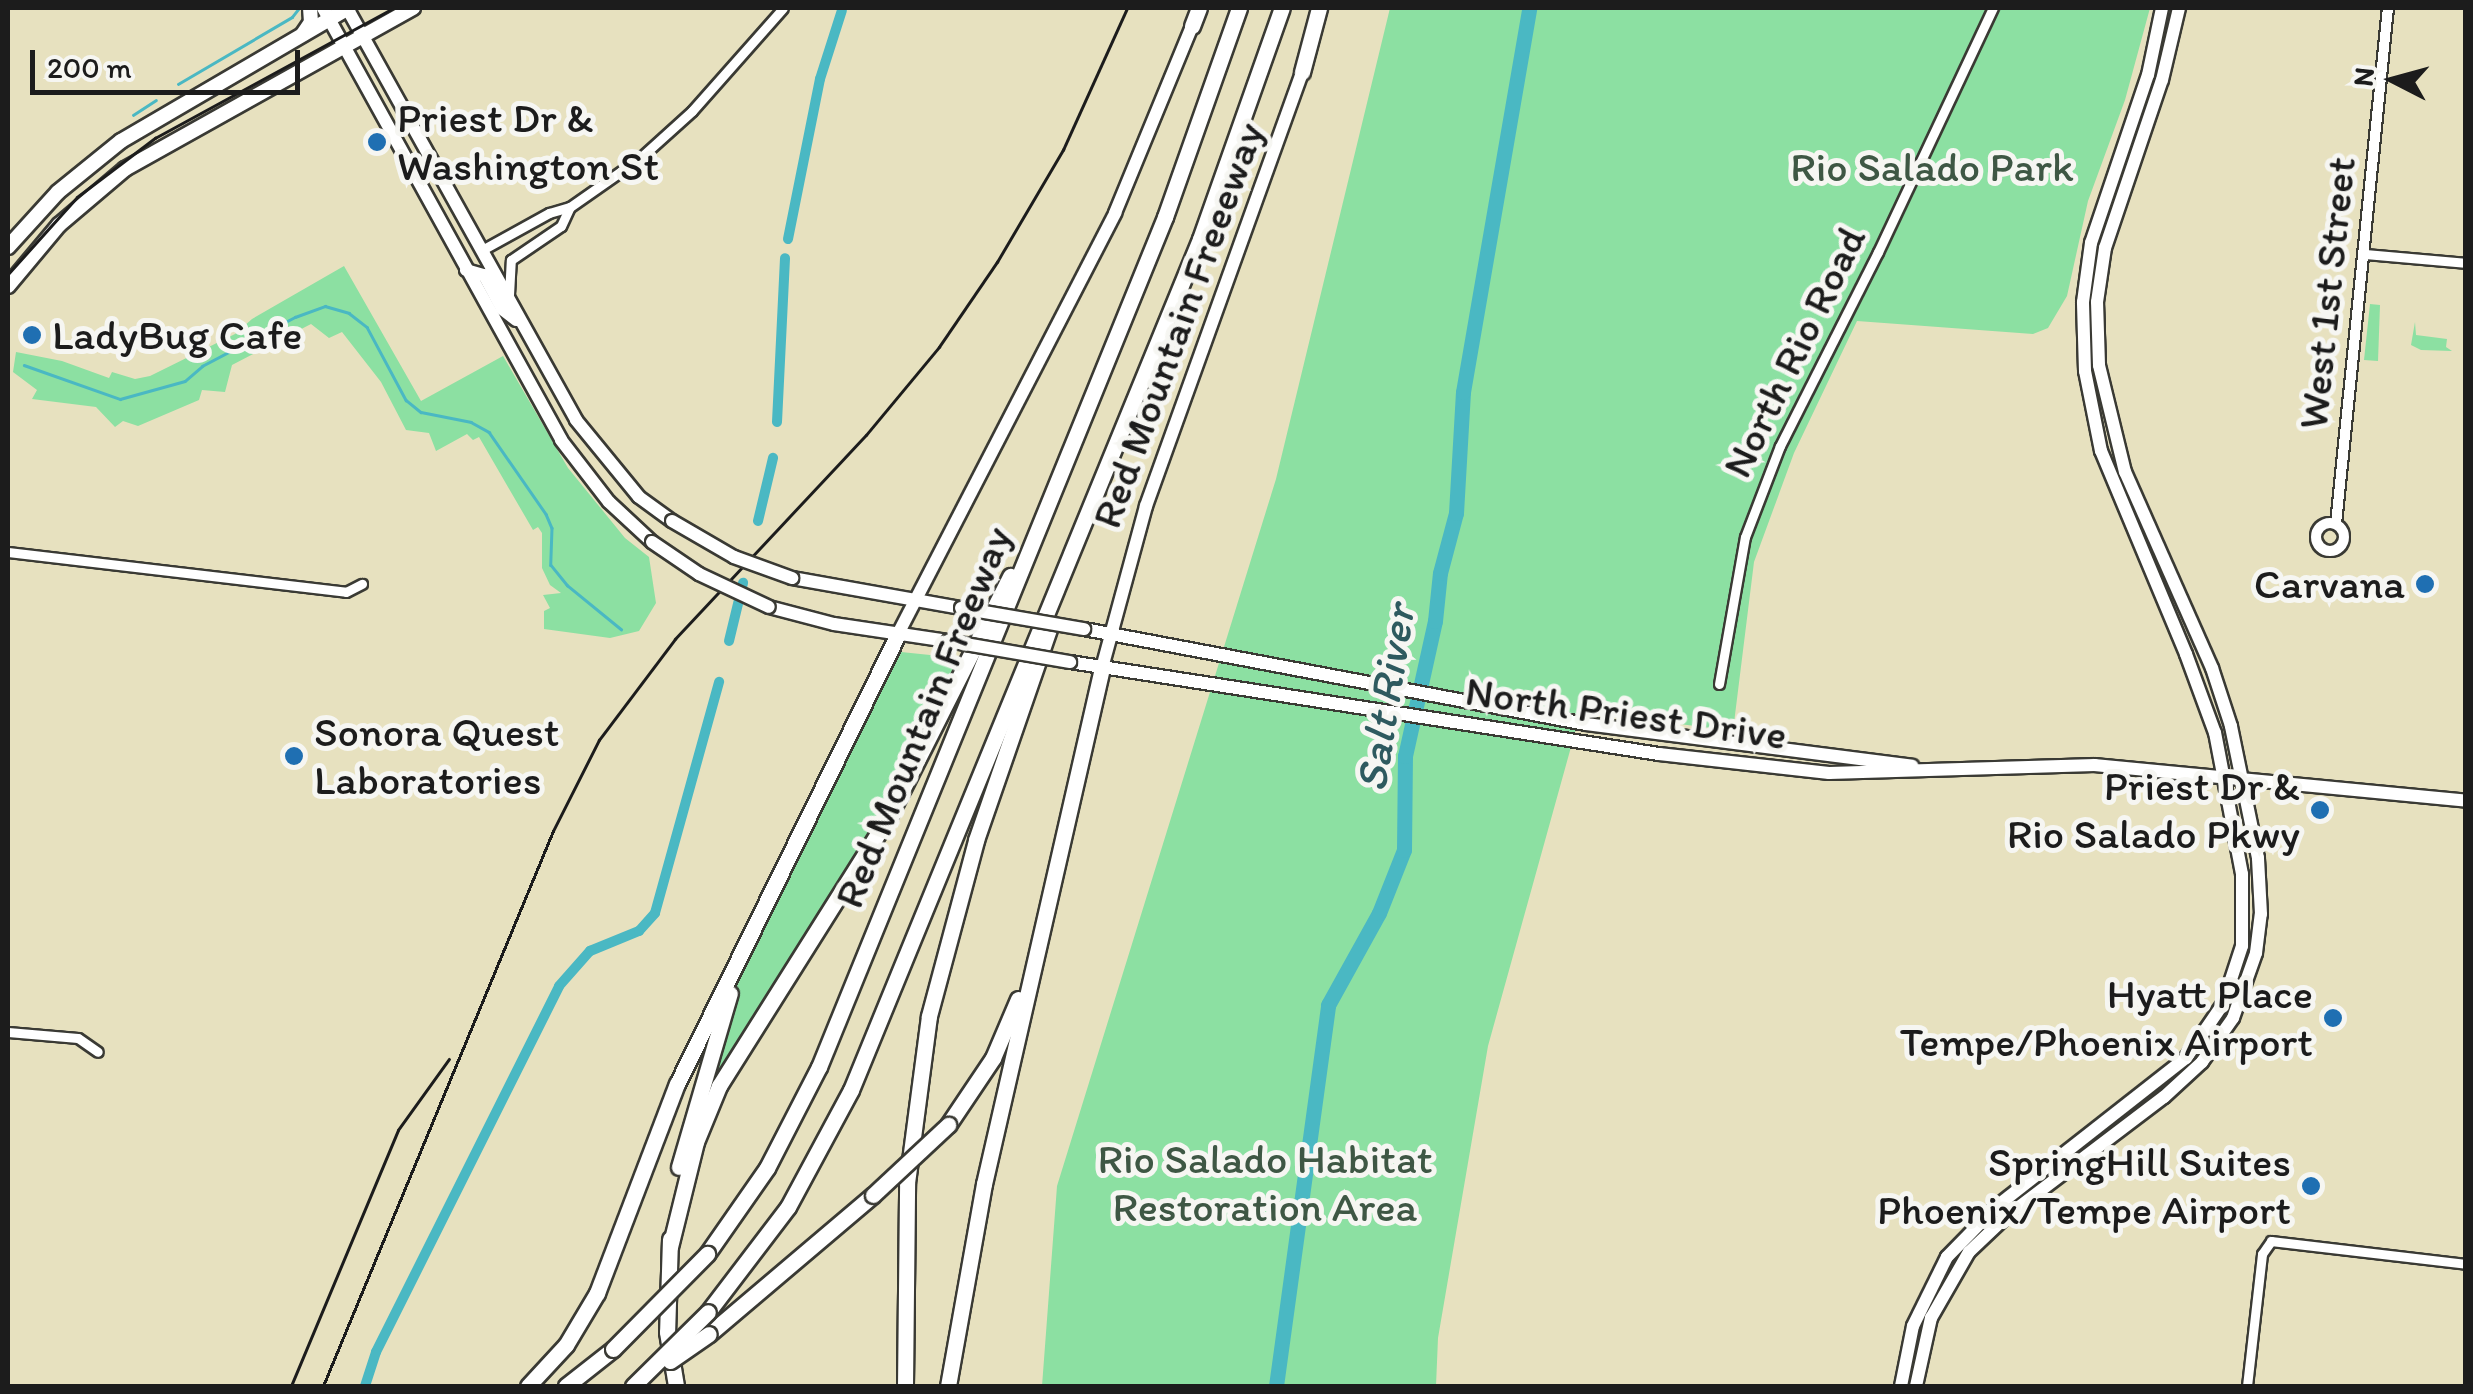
<!DOCTYPE html>
<style>
body{margin:0}
#map{position:relative;width:2473px;height:1394px;overflow:hidden;background:#e7e1bf;font-family:Itim,sans-serif}
div>[style]{position:absolute}
[style*='--x']{left:calc(var(--x)*1px);top:calc(var(--y)*1px);width:calc(var(--w)*1px);rotate:calc(var(--a)*1deg)}
.green>*{inset:0;background:#8ce0a2}
.stream>*{height:2.5px;margin:-1.25px;padding:0 1.25px;transform-origin:1.25px;border-radius:1.25px;background:#4ab8c3}
.canal>*{height:10px;margin:-5px;padding:0 5px;transform-origin:5px;border-radius:5px;background:#4ab8c3}
.river>*{height:15px;margin:-7.5px;padding:0 7.5px;transform-origin:7.5px;border-radius:7.5px;background:#4ab8c3}
.roads{filter:drop-shadow(2px 0 #3a3a34) drop-shadow(-2px 0 #3a3a34) drop-shadow(0 2px #3a3a34) drop-shadow(0 -2px #3a3a34)}
.minor>*{height:9px;margin:-4.5px;padding:0 4.5px;transform-origin:4.5px;border-radius:4.5px;background:#fff}
.tertiary>*{height:10px;margin:-5px;padding:0 5px;transform-origin:5px;border-radius:5px;background:#fff}
.tertiary>.ring{margin:-5px;padding:0;box-sizing:content-box;background:none;border:10px solid #fff;border-radius:50%}
.secondary>*{height:12px;margin:-6px;padding:0 6px;transform-origin:6px;border-radius:6px;background:#fff}
.primary>*{height:14px;margin:-7px;padding:0 7px;transform-origin:7px;border-radius:7px;background:#fff}
.motorway>*{height:15px;margin:-7.5px;padding:0 7.5px;transform-origin:7.5px;border-radius:7.5px;background:#fff}
.tram>*{height:2.5px;margin:-1.25px;padding:0 1.25px;transform-origin:1.25px;border-radius:1.25px;background:#1c1c1c}
.rail>*{height:2.5px;margin:-1.25px;padding:0 1.25px;transform-origin:1.25px;border-radius:1.25px;background:#1c1c1c}
.bridges{filter:drop-shadow(2px 0 #3a3a34) drop-shadow(-2px 0 #3a3a34) drop-shadow(0 2px #3a3a34) drop-shadow(0 -2px #3a3a34)}
.secondary-bridge>*{height:12px;margin:-6px;padding:0 6px;transform-origin:6px;border-radius:6px;background:#fff}
.motorway-bridge>*{height:15px;margin:-7.5px;padding:0 7.5px;transform-origin:7.5px;border-radius:7.5px;background:#fff}
.dots>*{width:28px;height:28px;translate:-50% -50%;box-sizing:border-box;border:5px solid #f6f6f2;border-radius:50%}
span{translate:-50% -50%;white-space:nowrap;text-align:center;line-height:1.15;-webkit-text-stroke:10px #f6f6f2;paint-order:stroke}
.poi-label{font-size:42px;color:#1c1c1c}
.left{translate:0 -50%;text-align:left}
.right{translate:-100% -50%;text-align:right}
.park-label{font-size:42px;color:#3e5744}
.street-label{font-size:42px;color:#1c1c1c}
.water-label{font-size:45px;color:#2e5a5f;font-style:italic}
.frame{position:absolute;inset:0;border:10px solid #1c1c1c;pointer-events:none}
.north{position:absolute;left:2343px;top:30px;width:100px;height:100px;-webkit-text-stroke:8px #f6f6f2;paint-order:stroke;rotate:276deg;font-size:28px;font-weight:700;line-height:40px;text-align:center;color:#1c1c1c}
.north::after{content:'';display:block;margin:auto;width:35px;height:45px;background:#1c1c1c;clip-path:polygon(50% 0,100% 100%,50% 72%,0 100%)}
.scale{position:absolute;left:30px;top:50px;width:270px;height:45px;box-sizing:border-box;border:5px solid #1c1c1c;border-top:0;padding-left:12px;font-size:30px;line-height:35px;white-space:nowrap;color:#1c1c1c;-webkit-text-stroke:8px #f6f6f2;paint-order:stroke}
</style>
<div id="map">
<div class="green">
<i style="clip-path:polygon(1390px 8px,2150px 8px,2125px 100px,2088px 201px,2067px 296px,2048px 328px,2033px 334px,1857px 321px,1794px 453px,1754px 562px,1733px 731px,1581px 711px,1488px 1046px,1438px 1338px,1436px 1386px,1042px 1386px,1057px 1186px,1276px 479px)"></i>
<i style="clip-path:polygon(344px 266px,421px 401px,503px 356px,568px 468px,625px 538px,649px 557px,656px 603px,639px 631px,610px 638px,544px 629px,544px 611px,550px 608px,543px 595px,561px 593px,550px 585px,542px 568px,542px 533px,538px 527px,533px 530px,479px 437px,473px 440px,467px 434px,436px 451px,429px 433px,406px 430px,381px 382px,342px 332px,329px 338px,311px 324px,232px 365px,225px 392px,202px 390px,199px 400px,138px 426px,123px 421px,115px 427px,96px 407px,32px 399px,37px 390px,13px 372px,16px 352px,62px 361px,109px 378px,112px 372px,135px 379px,150px 376px,235px 334px,252px 319px)"></i>
<i style="clip-path:polygon(2370px 304px,2380px 305px,2378px 361px,2364px 360px)"></i>
<i style="clip-path:polygon(2415px 322px,2416px 335px,2447px 339px,2446px 347px,2452px 351px,2421px 350px,2411px 345px)"></i>
<i style="clip-path:polygon(901px 652px,959px 658px,870px 830px,712px 1080px,727px 1008px,758px 937px,879px 686px)"></i>
</div>
<div class="stream">
<i style="--x:178;--y:84;--w:132;--a:-30.4"></i>
<i style="--x:292;--y:17;--w:11;--a:-52"></i>
<i style="--x:133;--y:115;--w:27;--a:-33"></i>
<i style="--x:24;--y:365;--w:102;--a:19.5"></i>
<i style="--x:120;--y:399;--w:67;--a:-15.5"></i>
<i style="--x:185;--y:381;--w:23;--a:-41"></i>
<i style="--x:202;--y:366;--w:105;--a:-27.8"></i>
<i style="--x:295;--y:317;--w:32;--a:-20"></i>
<i style="--x:325;--y:306;--w:25;--a:16"></i>
<i style="--x:349;--y:313;--w:23;--a:38"></i>
<i style="--x:367;--y:327;--w:83;--a:61.9"></i>
<i style="--x:406;--y:400;--w:19;--a:39"></i>
<i style="--x:421;--y:412;--w:51;--a:11.3"></i>
<i style="--x:471;--y:422;--w:21;--a:29"></i>
<i style="--x:489;--y:432;--w:100;--a:55.2"></i>
<i style="--x:546;--y:514;--w:15;--a:67"></i>
<i style="--x:552;--y:528;--w:37;--a:92"></i>
<i style="--x:551;--y:565;--w:26;--a:51"></i>
<i style="--x:567;--y:585;--w:70;--a:39.2"></i>
</div>
<div class="canal">
<i style="--x:788;--y:239;--w:163;--a:-78.7"></i>
<i style="--x:820;--y:79;--w:72;--a:-72.3"></i>
<i style="--x:777;--y:422;--w:164;--a:-87.2"></i>
<i style="--x:758;--y:521;--w:65;--a:-76.6"></i>
<i style="--x:729;--y:641;--w:60;--a:-76.4"></i>
<i style="--x:365;--y:1386;--w:36;--a:-72"></i>
<i style="--x:376;--y:1352;--w:409;--a:-63.4"></i>
<i style="--x:559;--y:986;--w:47;--a:-48.5"></i>
<i style="--x:590;--y:951;--w:53;--a:-22.2"></i>
<i style="--x:639;--y:931;--w:24;--a:-48"></i>
<i style="--x:655;--y:913;--w:240;--a:-74.5"></i>
</div>
<div class="river">
<i style="--x:1276;--y:1386;--w:385;--a:-82.2"></i>
<i style="--x:1328;--y:1005;--w:105;--a:-61"></i>
<i style="--x:1379;--y:913;--w:68;--a:-68.4"></i>
<i style="--x:1404;--y:850;--w:94;--a:-89.4"></i>
<i style="--x:1405;--y:756;--w:138;--a:-77.5"></i>
<i style="--x:1435;--y:621;--w:48;--a:-84.1"></i>
<i style="--x:1440;--y:573;--w:62;--a:-75.1"></i>
<i style="--x:1456;--y:513;--w:121;--a:-86.7"></i>
<i style="--x:1463;--y:392;--w:390;--a:-80.2"></i>
</div>
<div class="roads">
<div class="minor">
<i style="--x:636;--y:161;--w:16;--a:43"></i>
<i style="--x:482;--y:250;--w:77;--a:-28.9"></i>
<i style="--x:549;--y:213;--w:22;--a:-16"></i>
<i style="--x:570;--y:207;--w:85;--a:-35"></i>
<i style="--x:640;--y:158;--w:70;--a:-42.1"></i>
<i style="--x:692;--y:111;--w:137;--a:-48.5"></i>
<i style="--x:2364;--y:254;--w:102;--a:5"></i>
<i style="--x:509;--y:295;--w:35;--a:-87"></i>
<i style="--x:511;--y:260;--w:60;--a:-34.2"></i>
<i style="--x:561;--y:226;--w:21;--a:-65"></i>
<i style="--x:8;--y:552;--w:340;--a:6.7"></i>
<i style="--x:346;--y:592;--w:18;--a:-27"></i>
<i style="--x:1719;--y:684;--w:149;--a:-80"></i>
<i style="--x:1745;--y:537;--w:97;--a:-69"></i>
<i style="--x:1780;--y:446;--w:217;--a:-63.2"></i>
<i style="--x:1878;--y:252;--w:270;--a:-64.8"></i>
<i style="--x:8;--y:1032;--w:70;--a:4.9"></i>
<i style="--x:78;--y:1038;--w:24;--a:35"></i>
<i style="--x:2247;--y:1386;--w:133;--a:-83.5"></i>
<i style="--x:2262;--y:1254;--w:16;--a:-55"></i>
<i style="--x:2271;--y:1241;--w:196;--a:6.7"></i>
</div>
<div class="tertiary">
<i class="ring" style="left:2316px;top:523px;width:18px;height:18px"></i>
<i style="--x:2336;--y:524;--w:519;--a:-84.25"></i>
</div>
<div class="secondary">
<i style="--x:323;--y:8;--w:493;--a:61.1"></i>
<i style="--x:561;--y:440;--w:78;--a:52.3"></i>
<i style="--x:609;--y:502;--w:59;--a:42.9"></i>
<i style="--x:347;--y:8;--w:471;--a:60.9"></i>
<i style="--x:576;--y:420;--w:99;--a:50.7"></i>
<i style="--x:639;--y:497;--w:41;--a:36"></i>
<i style="--x:466;--y:270;--w:19;--a:16"></i>
<i style="--x:484;--y:275;--w:38;--a:62"></i>
<i style="--x:502;--y:309;--w:18;--a:38"></i>
<i style="--x:792;--y:578;--w:172;--a:10.1"></i>
<i style="--x:769;--y:607;--w:67;--a:14.7"></i>
<i style="--x:834;--y:624;--w:115;--a:8.5"></i>
<i style="--x:1084;--y:629;--w:511;--a:10.72"></i>
<i style="--x:1586;--y:724;--w:329;--a:7.3"></i>
<i style="--x:898;--y:634;--w:474;--a:-62.7"></i>
<i style="--x:1115;--y:213;--w:202;--a:-67.6"></i>
<i style="--x:1070;--y:662;--w:596;--a:8.88"></i>
<i style="--x:1659;--y:754;--w:171;--a:6.4"></i>
<i style="--x:1829;--y:773;--w:266;--a:-1.7"></i>
<i style="--x:2095;--y:765;--w:373;--a:5.5"></i>
<i style="--x:1102;--y:668;--w:168;--a:-74.8"></i>
<i style="--x:1146;--y:506;--w:461;--a:-70.2"></i>
<i style="--x:1901;--y:1386;--w:61;--a:-78.7"></i>
<i style="--x:1913;--y:1326;--w:77;--a:-63.8"></i>
<i style="--x:1947;--y:1257;--w:71;--a:-45.6"></i>
<i style="--x:1997;--y:1206;--w:240;--a:-38.1"></i>
<i style="--x:2186;--y:1058;--w:65;--a:-55.6"></i>
<i style="--x:2223;--y:1004;--w:61;--a:-71.9"></i>
<i style="--x:2242;--y:946;--w:72;--a:-90"></i>
<i style="--x:2242;--y:874;--w:144;--a:-100.8"></i>
<i style="--x:2215;--y:733;--w:84;--a:-110.2"></i>
<i style="--x:2186;--y:654;--w:220;--a:-112.7"></i>
<i style="--x:2101;--y:451;--w:82;--a:-101.3"></i>
<i style="--x:2085;--y:371;--w:69;--a:-91.7"></i>
<i style="--x:2083;--y:302;--w:60;--a:-82.3"></i>
<i style="--x:2091;--y:243;--w:177;--a:-71.3"></i>
<i style="--x:2148;--y:75;--w:68;--a:-78.2"></i>
<i style="--x:1916;--y:1386;--w:70;--a:-77.6"></i>
<i style="--x:1931;--y:1318;--w:76;--a:-60.1"></i>
<i style="--x:1969;--y:1252;--w:52;--a:-43.5"></i>
<i style="--x:2007;--y:1216;--w:197;--a:-37.2"></i>
<i style="--x:2164;--y:1097;--w:52;--a:-42.6"></i>
<i style="--x:2202;--y:1062;--w:54;--a:-54.8"></i>
<i style="--x:2233;--y:1018;--w:69;--a:-70.5"></i>
<i style="--x:2256;--y:953;--w:39;--a:-83"></i>
<i style="--x:2261;--y:914;--w:56;--a:-93.1"></i>
<i style="--x:2258;--y:858;--w:135;--a:-101.6"></i>
<i style="--x:2231;--y:726;--w:61;--a:-108.1"></i>
<i style="--x:2212;--y:668;--w:214;--a:-113.9"></i>
<i style="--x:2125;--y:472;--w:110;--a:-103.7"></i>
<i style="--x:2099;--y:365;--w:63;--a:-91.8"></i>
<i style="--x:2097;--y:302;--w:55;--a:-81.6"></i>
<i style="--x:2105;--y:248;--w:177;--a:-71.3"></i>
<i style="--x:2162;--y:80;--w:74;--a:-76.7"></i>
</div>
<div class="primary">
<i style="--x:303;--y:34;--w:14;--a:-56"></i>
<i style="--x:311;--y:22;--w:14;--a:-94"></i>
<i style="--x:8;--y:247;--w:74;--a:-47.7"></i>
<i style="--x:58;--y:192;--w:81;--a:-39"></i>
<i style="--x:121;--y:141;--w:264;--a:-30.3"></i>
<i style="--x:8;--y:286;--w:80;--a:-50.1"></i>
<i style="--x:59;--y:225;--w:87;--a:-40.3"></i>
<i style="--x:125;--y:169;--w:330;--a:-29.2"></i>
</div>
<div class="motorway">
<i style="--x:1192;--y:26;--w:19;--a:-69"></i>
<i style="--x:1302;--y:72;--w:66;--a:-75.1"></i>
<i style="--x:948;--y:1125;--w:81;--a:-56.1"></i>
<i style="--x:993;--y:1058;--w:64;--a:-67"></i>
<i style="--x:679;--y:1167;--w:181;--a:-73.7"></i>
<i style="--x:670;--y:1239;--w:93;--a:91.8"></i>
<i style="--x:667;--y:1332;--w:55;--a:80.5"></i>
<i style="--x:670;--y:1247;--w:108;--a:-76.1"></i>
<i style="--x:696;--y:1142;--w:61;--a:-67.7"></i>
<i style="--x:719;--y:1086;--w:319;--a:-57.8"></i>
<i style="--x:889;--y:816;--w:269;--a:-63.2"></i>
<i style="--x:707;--y:1254;--w:105;--a:-55.1"></i>
<i style="--x:767;--y:1168;--w:114;--a:-62.8"></i>
<i style="--x:819;--y:1067;--w:918;--a:-67.85"></i>
<i style="--x:1165;--y:217;--w:222;--a:-70.5"></i>
<i style="--x:708;--y:1312;--w:132;--a:-52.7"></i>
<i style="--x:788;--y:1207;--w:133;--a:-61.7"></i>
<i style="--x:851;--y:1090;--w:920;--a:-67.7"></i>
<i style="--x:1200;--y:239;--w:245;--a:-70.5"></i>
<i style="--x:709;--y:1334;--w:215;--a:-40.3"></i>
<i style="--x:528;--y:1386;--w:56;--a:-47.2"></i>
<i style="--x:566;--y:1345;--w:61;--a:-59.2"></i>
<i style="--x:597;--y:1293;--w:224;--a:-69.1"></i>
<i style="--x:677;--y:1084;--w:501;--a:-63.84"></i>
<i style="--x:566;--y:1386;--w:60;--a:-38.2"></i>
<i style="--x:905;--y:1386;--w:203;--a:-89.4"></i>
<i style="--x:907;--y:1183;--w:168;--a:-82.5"></i>
<i style="--x:929;--y:1016;--w:182;--a:-75"></i>
<i style="--x:976;--y:840;--w:229;--a:-70.9"></i>
<i style="--x:948;--y:1386;--w:205;--a:-79.9"></i>
<i style="--x:984;--y:1184;--w:529;--a:-77.12"></i>
</div>
</div>
<div class="tram">
<i style="--x:8;--y:274;--w:103;--a:-48.1"></i>
<i style="--x:77;--y:197;--w:98;--a:-37.1"></i>
<i style="--x:155;--y:138;--w:271;--a:-28.6"></i>
</div>
<div class="rail">
<i style="--x:291;--y:1386;--w:277;--a:-67.3"></i>
<i style="--x:398;--y:1130;--w:87;--a:-54.3"></i>
<i style="--x:323;--y:1386;--w:601;--a:-67.49"></i>
<i style="--x:553;--y:831;--w:102;--a:-63.2"></i>
<i style="--x:599;--y:740;--w:126;--a:-53"></i>
<i style="--x:675;--y:639;--w:279;--a:-46.9"></i>
<i style="--x:866;--y:435;--w:114;--a:-50.3"></i>
<i style="--x:939;--y:347;--w:103;--a:-55.7"></i>
<i style="--x:997;--y:262;--w:130;--a:-59.5"></i>
<i style="--x:1063;--y:150;--w:156;--a:-65.7"></i>
</div>
<div class="bridges">
<div class="secondary-bridge">
<i style="--x:672;--y:521;--w:72;--a:30.1"></i>
<i style="--x:734;--y:557;--w:62;--a:19.9"></i>
<i style="--x:652;--y:542;--w:57;--a:34.2"></i>
<i style="--x:699;--y:574;--w:77;--a:25.2"></i>
<i style="--x:961;--y:608;--w:125;--a:9.7"></i>
<i style="--x:948;--y:641;--w:124;--a:9.8"></i>
</div>
<div class="motorway-bridge">
<i style="--x:873;--y:1195;--w:103;--a:-43"></i>
<i style="--x:613;--y:1349;--w:134;--a:-45.3"></i>
<i style="--x:670;--y:1361;--w:47;--a:-34.7"></i>
<i style="--x:633;--y:1386;--w:105;--a:-44.6"></i>
</div>
</div>
<div class="dots">
<i style="left:377px;top:142px;background:#1f6fb2"></i>
<i style="left:32px;top:335px;background:#1f6fb2"></i>
<i style="left:2425px;top:584px;background:#1f6fb2"></i>
<i style="left:294px;top:756px;background:#1f6fb2"></i>
<i style="left:2320px;top:810px;background:#1f6fb2"></i>
<i style="left:2333px;top:1018px;background:#1f6fb2"></i>
<i style="left:2311px;top:1186px;background:#1f6fb2"></i>
</div>
<div class="poi-label">
<span class="left" style="left:397px;top:142px">Priest Dr &amp;<br>Washington St</span>
<span class="left" style="left:52px;top:335px">LadyBug Cafe</span>
<span class="right" style="left:2405px;top:584px">Carvana</span>
<span class="left" style="left:314px;top:756px">Sonora Quest<br>Laboratories</span>
<span class="right" style="left:2300px;top:810px">Priest Dr &amp;<br>Rio Salado Pkwy</span>
<span class="right" style="left:2313px;top:1018px">Hyatt Place<br>Tempe/Phoenix Airport</span>
<span class="right" style="left:2291px;top:1186px">SpringHill Suites<br>Phoenix/Tempe Airport</span>
</div>
<div class="park-label">
<span style="left:1932px;top:167px">Rio Salado Park</span>
<span style="left:1265px;top:1183px">Rio Salado Habitat<br>Restoration Area</span>
</div>
<div class="street-label">
<span style="left:2327px;top:293px;rotate:-84deg">West 1st Street</span>
<span style="left:1178px;top:325px;rotate:-70deg">Red Mountain Freeeway</span>
<span style="left:1794px;top:352px;rotate:-64deg">North Rio Road</span>
<span style="left:1626px;top:713px;rotate:8deg">North Priest Drive</span>
<span style="left:923px;top:717px;rotate:-68deg">Red Mountain Freeway</span>
</div>
<div class="water-label">
<span style="left:1385px;top:698px;rotate:-81deg">Salt River</span>
</div>
<div class="frame"></div>
<div class="north">N</div>
<div class="scale">200 m</div>
</div>
